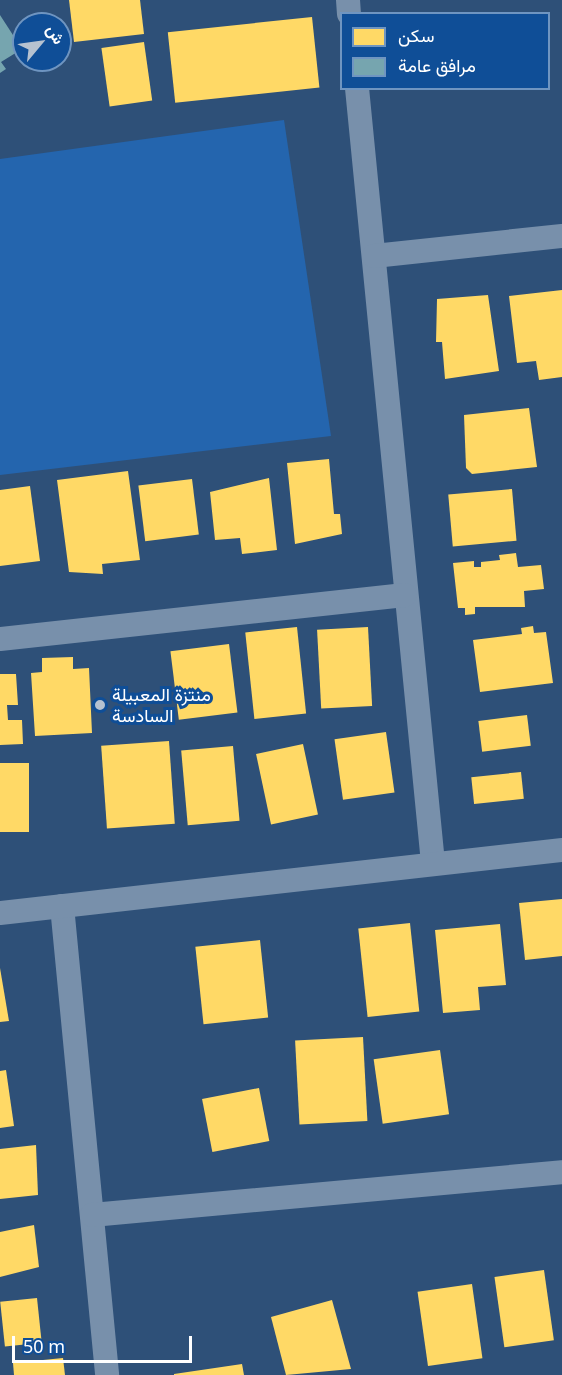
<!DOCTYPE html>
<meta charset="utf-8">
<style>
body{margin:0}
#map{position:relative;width:562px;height:1375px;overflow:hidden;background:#2e5078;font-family:"Noto Sans",Vazirmatn,sans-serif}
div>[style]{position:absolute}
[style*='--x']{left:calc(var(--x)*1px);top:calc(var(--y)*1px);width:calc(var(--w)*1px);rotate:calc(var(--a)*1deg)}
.green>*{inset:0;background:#2465ae}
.homes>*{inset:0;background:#ffd966;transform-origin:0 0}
.public>*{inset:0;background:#76a5af}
.minor>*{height:24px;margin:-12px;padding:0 12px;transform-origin:12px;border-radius:12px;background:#7890ab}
.dots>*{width:16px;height:16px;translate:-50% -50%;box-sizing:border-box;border:3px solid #0f4e97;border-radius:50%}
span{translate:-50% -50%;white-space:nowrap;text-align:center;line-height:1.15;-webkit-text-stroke:6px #0f4e97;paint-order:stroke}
.poi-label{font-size:18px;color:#fff}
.left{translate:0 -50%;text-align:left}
.legend{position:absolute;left:340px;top:12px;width:210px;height:78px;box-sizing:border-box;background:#0f4e97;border:2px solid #6f95c1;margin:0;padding:8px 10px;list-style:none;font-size:18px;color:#fff}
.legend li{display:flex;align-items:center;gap:12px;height:30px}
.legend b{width:30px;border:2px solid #6f95c1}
.north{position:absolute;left:12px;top:12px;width:60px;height:60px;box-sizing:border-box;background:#0f4e97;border:2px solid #6f95c1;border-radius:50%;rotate:61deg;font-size:16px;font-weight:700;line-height:24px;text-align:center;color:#fff}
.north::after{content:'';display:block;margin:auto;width:21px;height:27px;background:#b6c2d0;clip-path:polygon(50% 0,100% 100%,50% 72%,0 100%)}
.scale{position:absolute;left:12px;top:1336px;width:180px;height:27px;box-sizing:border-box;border:3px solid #fff;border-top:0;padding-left:8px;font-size:18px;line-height:21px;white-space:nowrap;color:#fff;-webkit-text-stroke:4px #0f4e97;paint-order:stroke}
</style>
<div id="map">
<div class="green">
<i style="clip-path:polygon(284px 120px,331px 436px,0 475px,0 159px)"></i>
</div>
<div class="homes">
<i style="clip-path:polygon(69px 0,140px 0,144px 34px,74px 42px)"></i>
<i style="left:312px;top:17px;width:71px;height:145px;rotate:84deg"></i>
<i style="left:144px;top:42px;width:59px;height:43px;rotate:82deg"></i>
<i style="clip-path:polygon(562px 290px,562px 377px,539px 380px,536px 361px,517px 363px,509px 296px)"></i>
<i style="clip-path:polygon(488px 295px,499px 371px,445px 379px,442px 342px,436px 342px,437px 299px)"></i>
<i style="clip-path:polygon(529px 408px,537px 467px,472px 474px,466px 468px,464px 415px)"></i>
<i style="clip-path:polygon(329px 459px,334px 514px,340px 514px,342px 534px,295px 544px,287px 463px)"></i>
<i style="clip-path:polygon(128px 471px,140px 560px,102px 564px,103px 574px,69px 572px,57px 480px)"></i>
<i style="clip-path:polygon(269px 478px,277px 550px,242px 554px,240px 538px,215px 540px,210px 492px)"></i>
<i style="left:192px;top:479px;width:56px;height:54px;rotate:83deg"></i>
<i style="clip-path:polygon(30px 486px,40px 561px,0 566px,0 490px)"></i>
<i style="left:512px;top:489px;width:52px;height:64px;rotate:85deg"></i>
<i style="clip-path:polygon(516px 553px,518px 567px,541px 565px,544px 589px,524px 591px,525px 607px,475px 607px,475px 614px,465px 615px,465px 608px,458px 608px,453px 563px,474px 561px,474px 567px,481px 567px,481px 562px,500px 560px,499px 555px)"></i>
<i style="clip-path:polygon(533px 626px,534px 633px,546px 632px,553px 683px,480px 692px,473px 640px,522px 634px,521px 628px)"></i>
<i style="left:297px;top:627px;width:87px;height:52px;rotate:84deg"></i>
<i style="left:368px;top:627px;width:79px;height:51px;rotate:87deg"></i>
<i style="left:229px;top:644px;width:69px;height:59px;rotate:83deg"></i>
<i style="clip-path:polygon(73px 657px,73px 669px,89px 668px,92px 733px,35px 736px,31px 673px,42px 672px,42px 658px)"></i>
<i style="clip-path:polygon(0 674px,16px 674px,18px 705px,7px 705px,8px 720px,22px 720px,23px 744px,0 745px)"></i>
<i style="left:527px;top:715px;width:31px;height:49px;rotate:83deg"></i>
<i style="left:386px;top:732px;width:61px;height:52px;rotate:82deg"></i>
<i style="left:169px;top:741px;width:83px;height:68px;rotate:86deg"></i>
<i style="left:303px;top:744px;width:72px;height:48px;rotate:78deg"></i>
<i style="left:233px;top:746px;width:75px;height:52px;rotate:85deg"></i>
<i style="left:0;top:763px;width:29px;height:69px"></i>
<i style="left:521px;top:772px;width:27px;height:50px;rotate:84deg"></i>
<i style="clip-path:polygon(562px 899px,562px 956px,525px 960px,519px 903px)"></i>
<i style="left:410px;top:923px;width:89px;height:52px;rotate:84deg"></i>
<i style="clip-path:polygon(500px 924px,506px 985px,478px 987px,480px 1010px,443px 1013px,435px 930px)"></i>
<i style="left:260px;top:940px;width:78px;height:65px;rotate:84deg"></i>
<i style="clip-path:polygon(0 968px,9px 1021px,0 1022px)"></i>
<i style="left:363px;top:1037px;width:84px;height:68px;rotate:87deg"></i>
<i style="left:440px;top:1050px;width:65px;height:67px;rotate:82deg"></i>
<i style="clip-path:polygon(6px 1070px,14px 1126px,0 1128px,0 1071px)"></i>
<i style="left:259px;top:1088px;width:54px;height:58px;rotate:79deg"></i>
<i style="clip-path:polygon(36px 1145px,38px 1195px,0 1199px,0 1149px)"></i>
<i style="clip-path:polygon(34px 1225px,39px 1267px,0 1277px,0 1232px)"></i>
<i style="left:544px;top:1270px;width:71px;height:50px;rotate:82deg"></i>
<i style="left:472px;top:1284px;width:75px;height:55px;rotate:82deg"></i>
<i style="left:37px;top:1298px;width:45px;height:37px;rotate:84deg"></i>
<i style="clip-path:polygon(332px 1300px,351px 1369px,286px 1375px,271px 1317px)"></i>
<i style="clip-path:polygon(63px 1358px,65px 1375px,14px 1375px,13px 1363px)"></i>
<i style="clip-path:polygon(242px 1364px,244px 1375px,174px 1375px,174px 1374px)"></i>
</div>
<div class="public">
<i style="clip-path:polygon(0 15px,22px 49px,1px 62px,6px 69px,0 73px)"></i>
</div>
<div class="minor">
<i style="--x:348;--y:0;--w:14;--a:86"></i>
<i style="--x:357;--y:88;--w:779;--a:84.4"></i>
<i style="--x:374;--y:256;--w:189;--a:-6.1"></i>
<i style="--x:0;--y:639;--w:407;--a:-6.2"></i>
<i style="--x:62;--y:906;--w:471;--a:84.5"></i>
<i style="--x:0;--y:913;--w:566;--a:-6.4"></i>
<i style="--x:92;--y:1215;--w:472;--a:-5.2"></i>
</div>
<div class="dots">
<i style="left:100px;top:705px;background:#b6c2d0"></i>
</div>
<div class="poi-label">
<span class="left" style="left:112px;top:705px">منتزة المعبيلة<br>السادسة</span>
</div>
<ul class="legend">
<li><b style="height:16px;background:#ffd966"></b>سكن</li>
<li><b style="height:16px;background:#76a5af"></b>مرافق عامة</li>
</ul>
<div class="north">ش</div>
<div class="scale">50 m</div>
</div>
